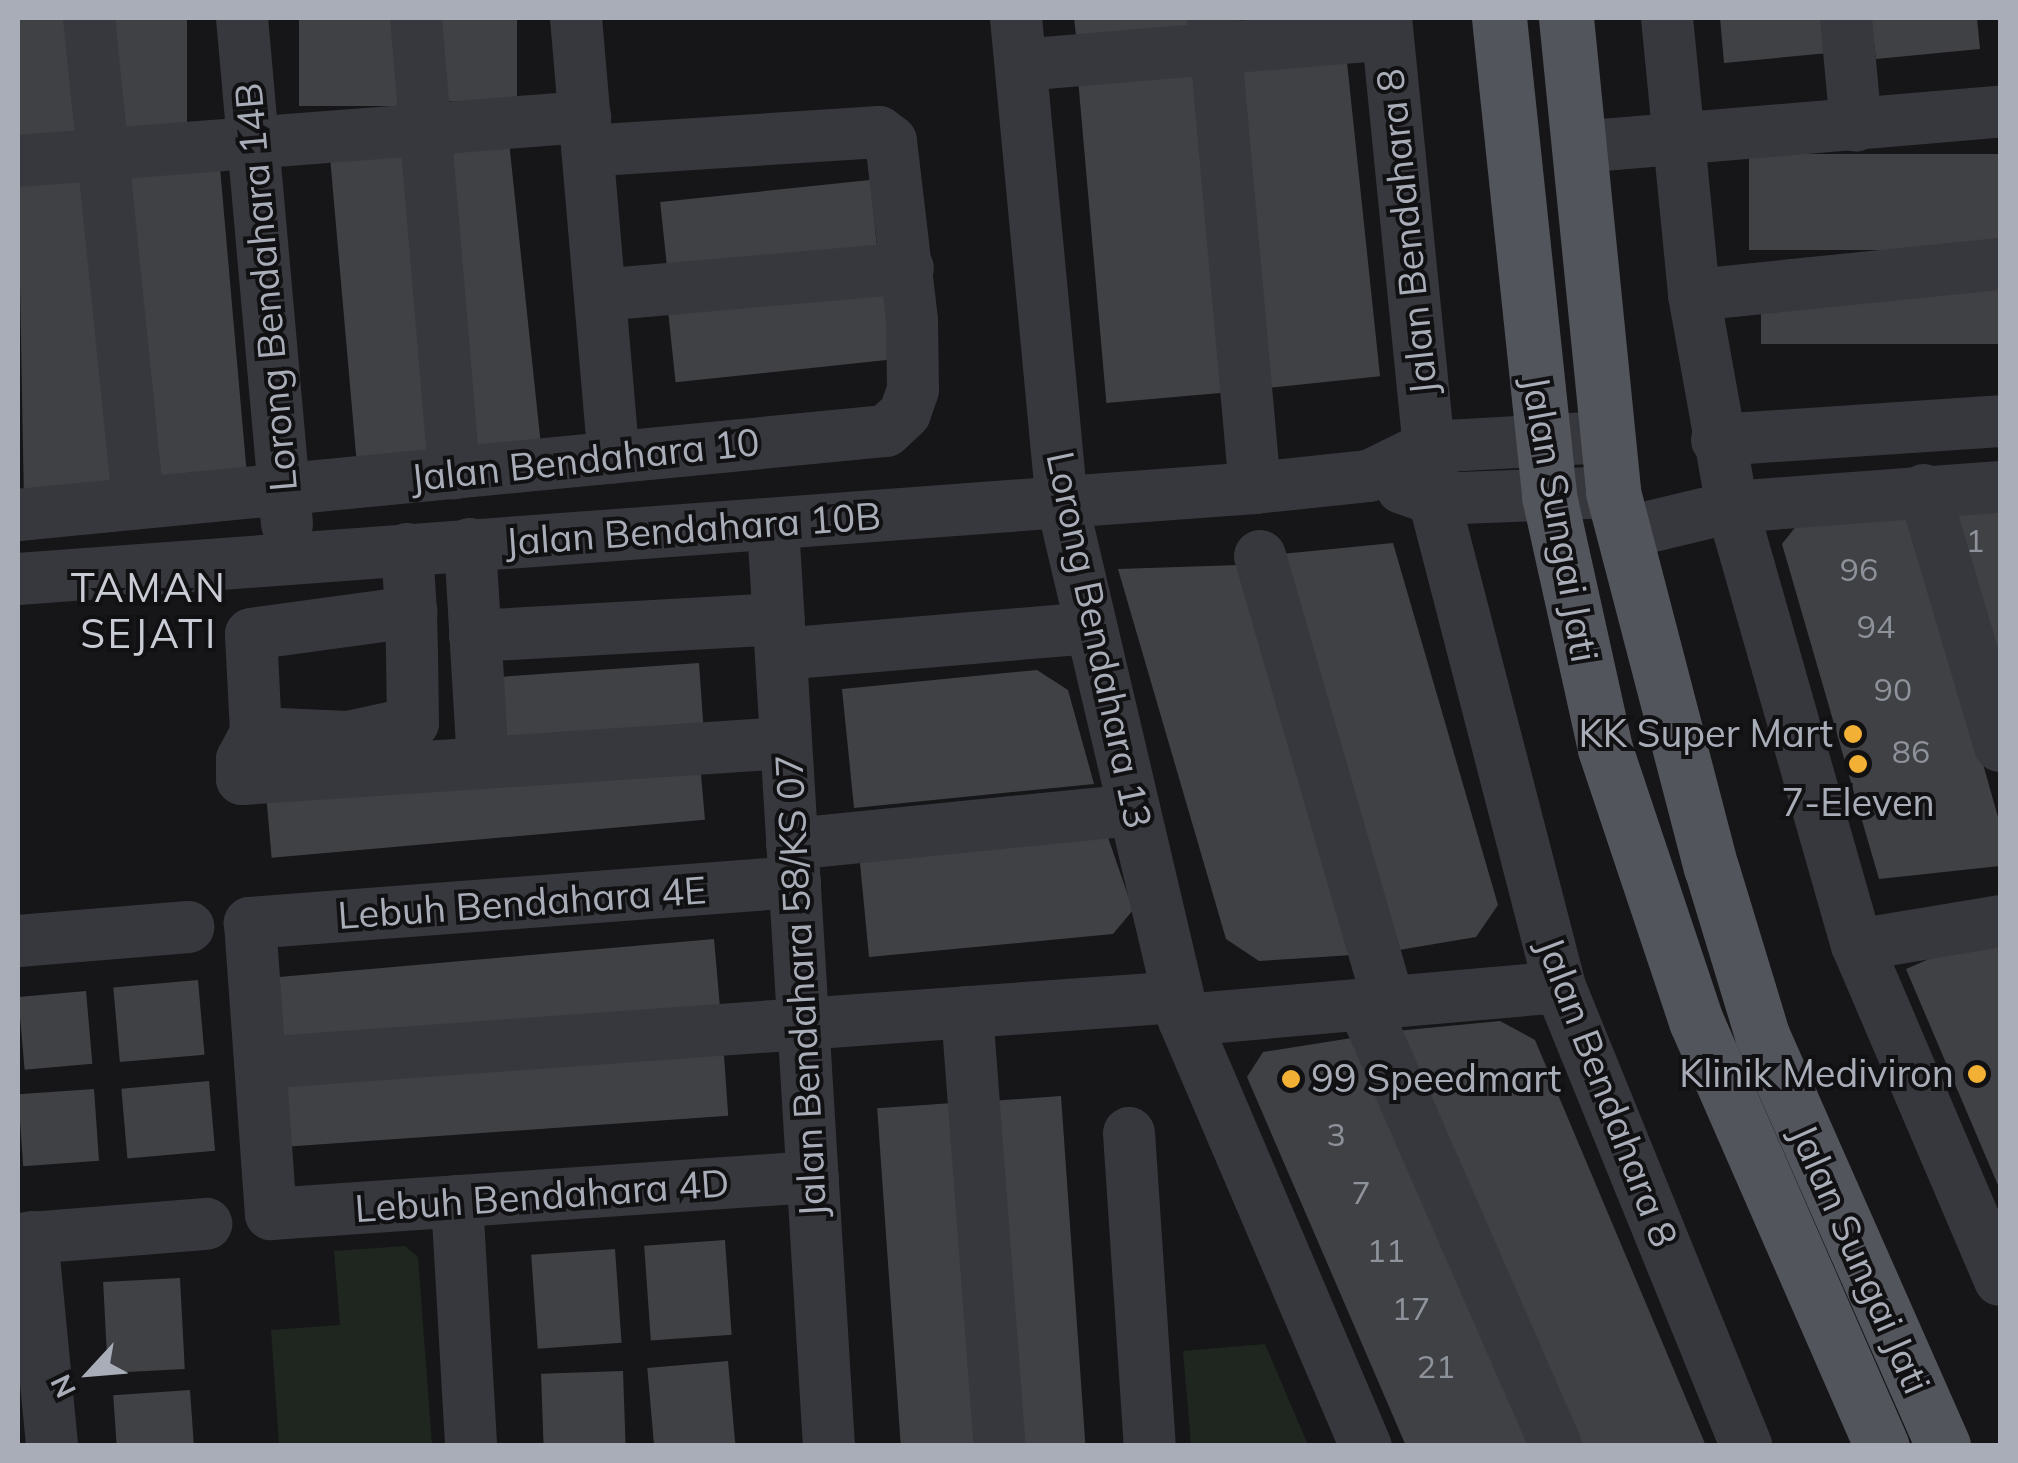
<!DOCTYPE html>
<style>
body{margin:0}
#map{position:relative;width:2018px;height:1463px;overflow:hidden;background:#161618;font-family:Mulish,sans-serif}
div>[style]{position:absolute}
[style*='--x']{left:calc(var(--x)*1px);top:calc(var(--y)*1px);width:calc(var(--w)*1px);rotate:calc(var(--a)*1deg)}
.green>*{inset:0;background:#1e261f}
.building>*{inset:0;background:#404145;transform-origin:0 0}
.minor>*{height:52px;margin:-26px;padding:0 26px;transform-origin:26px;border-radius:26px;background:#37383d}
.major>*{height:55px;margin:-27.5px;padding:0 27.5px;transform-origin:27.5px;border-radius:27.5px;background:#53555c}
.dots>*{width:28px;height:28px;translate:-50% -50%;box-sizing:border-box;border:5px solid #111113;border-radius:50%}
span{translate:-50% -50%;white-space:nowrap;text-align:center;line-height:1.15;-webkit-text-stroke:8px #111113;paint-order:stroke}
.number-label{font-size:32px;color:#8e929b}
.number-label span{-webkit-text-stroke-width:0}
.street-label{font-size:38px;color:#a8adb8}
.poi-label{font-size:38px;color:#a8adb8}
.right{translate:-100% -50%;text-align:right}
.left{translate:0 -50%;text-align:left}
.neighbourhood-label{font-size:40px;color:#c9ccd4;letter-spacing:2.5px}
.frame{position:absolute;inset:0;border:20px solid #a8adb8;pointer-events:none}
.north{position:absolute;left:40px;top:1323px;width:100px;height:100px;-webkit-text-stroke:8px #111113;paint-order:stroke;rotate:244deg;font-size:28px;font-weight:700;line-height:40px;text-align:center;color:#a8adb8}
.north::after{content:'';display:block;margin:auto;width:35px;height:45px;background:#a8adb8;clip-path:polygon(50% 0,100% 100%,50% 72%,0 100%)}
</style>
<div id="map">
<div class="green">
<i style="clip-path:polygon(405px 1246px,418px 1257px,432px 1445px,279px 1445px,271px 1330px,340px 1325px,334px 1251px)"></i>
<i style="clip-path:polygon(1265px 1344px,1308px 1445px,1191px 1445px,1183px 1351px)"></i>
</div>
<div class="building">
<i style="clip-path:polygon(18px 18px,74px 18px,87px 146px,18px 153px)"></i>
<i style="left:106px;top:18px;width:81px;height:120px"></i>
<i style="left:299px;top:18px;width:98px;height:88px"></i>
<i style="left:422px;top:18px;width:95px;height:83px"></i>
<i style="clip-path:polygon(1074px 18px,1192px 18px,1194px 33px,1077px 45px)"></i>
<i style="clip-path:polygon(1720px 18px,1836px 18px,1839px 52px,1724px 63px)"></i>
<i style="clip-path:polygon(1871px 18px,1977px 18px,1980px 49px,1876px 59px)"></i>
<i style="left:1345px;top:43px;width:335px;height:115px;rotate:84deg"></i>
<i style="left:1194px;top:62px;width:332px;height:117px;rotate:85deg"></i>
<i style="left:508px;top:132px;width:318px;height:74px;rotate:84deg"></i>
<i style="left:406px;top:142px;width:319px;height:77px;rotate:85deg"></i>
<i style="left:2000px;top:154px;width:96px;height:251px;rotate:90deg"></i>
<i style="left:219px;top:156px;width:332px;height:108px;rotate:85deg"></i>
<i style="clip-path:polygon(85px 168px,117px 495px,24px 503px,18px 174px)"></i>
<i style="left:870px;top:180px;width:82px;height:211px;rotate:84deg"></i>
<i style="left:2000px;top:268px;width:76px;height:239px;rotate:90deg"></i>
<i style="left:883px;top:280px;width:80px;height:217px;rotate:84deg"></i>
<i style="clip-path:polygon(2000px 502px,2000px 717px,1941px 508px)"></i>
<i style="clip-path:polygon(1910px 507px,2000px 824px,2000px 866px,1879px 879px,1782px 544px,1801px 520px)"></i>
<i style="clip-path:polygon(1393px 543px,1498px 905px,1476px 937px,1387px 952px,1271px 555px)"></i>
<i style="clip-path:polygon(1239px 565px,1353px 955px,1259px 961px,1226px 939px,1118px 569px)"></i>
<i style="left:699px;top:663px;width:71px;height:207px;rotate:86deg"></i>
<i style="clip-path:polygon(1037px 670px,1068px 690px,1094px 784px,854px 808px,842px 689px)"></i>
<i style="left:700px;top:763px;width:57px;height:435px;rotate:85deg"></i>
<i style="clip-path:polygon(1102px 820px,1133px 910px,1113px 934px,869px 957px,858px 842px)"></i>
<i style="clip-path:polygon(2000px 928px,2000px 1190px,1906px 969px)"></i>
<i style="left:714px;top:939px;width:75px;height:451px;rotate:85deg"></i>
<i style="left:198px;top:980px;width:75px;height:85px;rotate:85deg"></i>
<i style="left:86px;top:991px;width:73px;height:68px;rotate:85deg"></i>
<i style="clip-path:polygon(1500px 1021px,1535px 1040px,1706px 1446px,1561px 1446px,1386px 1032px)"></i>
<i style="clip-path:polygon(1358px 1037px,1533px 1446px,1406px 1446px,1247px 1077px,1263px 1052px)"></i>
<i style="left:723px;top:1041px;width:75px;height:454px;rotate:86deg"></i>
<i style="left:209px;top:1081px;width:70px;height:88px;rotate:85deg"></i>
<i style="left:94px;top:1089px;width:72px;height:76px;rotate:86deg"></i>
<i style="left:1061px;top:1096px;width:351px;height:78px;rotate:86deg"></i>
<i style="left:953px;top:1103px;width:344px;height:76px;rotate:86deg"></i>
<i style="left:725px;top:1240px;width:95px;height:81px;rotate:86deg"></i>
<i style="left:615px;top:1249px;width:94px;height:84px;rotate:86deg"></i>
<i style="left:180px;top:1278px;width:91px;height:77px;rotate:87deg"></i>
<i style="left:728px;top:1361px;width:85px;height:81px;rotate:85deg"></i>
<i style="left:623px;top:1371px;width:75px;height:82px;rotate:88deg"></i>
<i style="left:190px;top:1390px;width:56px;height:77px;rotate:86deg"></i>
</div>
<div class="minor">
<i style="--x:89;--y:18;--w:487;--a:84.2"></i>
<i style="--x:242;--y:18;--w:508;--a:84.92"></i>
<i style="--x:416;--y:18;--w:457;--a:85.2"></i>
<i style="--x:576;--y:18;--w:441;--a:85.1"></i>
<i style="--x:1016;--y:18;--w:486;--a:84.6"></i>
<i style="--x:1062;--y:502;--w:532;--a:76.75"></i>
<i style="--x:1184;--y:1020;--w:463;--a:66.9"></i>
<i style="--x:1213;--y:18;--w:472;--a:84.9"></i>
<i style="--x:1386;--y:18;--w:483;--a:84.3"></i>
<i style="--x:1434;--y:499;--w:504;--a:75.52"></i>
<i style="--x:1560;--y:987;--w:495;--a:67.9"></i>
<i style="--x:1667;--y:18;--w:278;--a:84.4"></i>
<i style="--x:1694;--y:295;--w:215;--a:79.8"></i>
<i style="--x:1732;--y:507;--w:455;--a:74.1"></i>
<i style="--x:1857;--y:945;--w:364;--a:66.9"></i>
<i style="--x:1846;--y:18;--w:108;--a:84.7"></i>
<i style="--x:1021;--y:65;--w:367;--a:-4.8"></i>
<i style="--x:1579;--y:147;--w:422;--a:-4.8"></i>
<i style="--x:18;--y:161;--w:569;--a:-4.44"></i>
<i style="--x:600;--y:295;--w:309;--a:-5"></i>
<i style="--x:1694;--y:295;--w:308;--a:-5.8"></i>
<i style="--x:1717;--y:440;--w:284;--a:-3.8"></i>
<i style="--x:1402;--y:488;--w:34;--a:19"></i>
<i style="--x:1434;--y:499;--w:179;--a:-2.2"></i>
<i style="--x:1924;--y:490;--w:267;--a:73.5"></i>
<i style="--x:18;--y:515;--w:872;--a:-5.53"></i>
<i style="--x:886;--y:431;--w:26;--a:-43"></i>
<i style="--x:905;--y:413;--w:24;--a:-71"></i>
<i style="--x:913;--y:390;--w:70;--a:-90.8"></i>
<i style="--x:912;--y:320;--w:180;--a:-96.7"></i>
<i style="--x:891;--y:141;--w:15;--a:-143"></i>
<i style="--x:879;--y:132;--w:292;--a:176.3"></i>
<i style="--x:773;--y:526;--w:922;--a:86.52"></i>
<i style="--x:1624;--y:533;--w:111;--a:-13.5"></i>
<i style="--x:1732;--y:507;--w:269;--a:-4.3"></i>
<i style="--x:470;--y:544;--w:219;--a:86.6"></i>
<i style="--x:407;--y:549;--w:63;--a:86.4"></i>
<i style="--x:411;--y:612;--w:41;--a:88.6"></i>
<i style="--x:412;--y:653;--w:70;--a:89.2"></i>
<i style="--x:413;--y:723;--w:66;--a:167.8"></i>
<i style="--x:348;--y:737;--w:92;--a:-177.5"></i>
<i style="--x:256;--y:733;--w:99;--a:-92.9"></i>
<i style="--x:251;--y:634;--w:162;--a:-7.8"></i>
<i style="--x:1260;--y:556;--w:464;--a:73.9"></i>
<i style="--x:18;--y:579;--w:1240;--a:-4.21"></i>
<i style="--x:1255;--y:488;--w:115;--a:-6"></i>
<i style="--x:1369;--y:476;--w:66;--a:-26.2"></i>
<i style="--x:1428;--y:447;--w:178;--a:-3.2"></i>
<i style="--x:475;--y:636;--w:304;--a:-3.2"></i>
<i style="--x:781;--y:654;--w:311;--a:-4.8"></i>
<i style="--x:256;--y:733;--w:30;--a:118"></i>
<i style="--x:242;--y:759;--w:20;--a:90"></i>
<i style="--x:242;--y:779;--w:545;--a:-3.79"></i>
<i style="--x:792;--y:844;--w:344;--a:-5.7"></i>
<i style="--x:795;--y:882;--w:547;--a:175.7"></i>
<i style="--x:250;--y:923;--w:292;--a:85.9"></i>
<i style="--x:271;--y:1214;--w:543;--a:-3.91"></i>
<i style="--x:18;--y:941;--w:171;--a:-4.7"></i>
<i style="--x:1857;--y:945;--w:145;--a:-9.5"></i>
<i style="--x:1363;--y:1004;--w:482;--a:66.4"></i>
<i style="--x:967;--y:1012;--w:435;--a:85.7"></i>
<i style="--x:1184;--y:1020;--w:377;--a:-5"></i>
<i style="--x:260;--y:1063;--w:920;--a:-4.11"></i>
<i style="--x:1129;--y:1133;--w:314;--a:86.2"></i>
<i style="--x:457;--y:1201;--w:245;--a:86.7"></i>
<i style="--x:32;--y:1237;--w:210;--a:84.5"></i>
<i style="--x:18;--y:1239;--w:189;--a:-4.6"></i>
</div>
<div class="major">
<i style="--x:1499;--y:18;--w:481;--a:84"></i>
<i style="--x:1549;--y:496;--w:259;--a:77.5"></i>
<i style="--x:1605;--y:749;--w:287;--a:71.5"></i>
<i style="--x:1696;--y:1021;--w:464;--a:66.4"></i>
<i style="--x:1566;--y:18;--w:476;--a:84.3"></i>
<i style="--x:1613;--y:492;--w:388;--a:75.4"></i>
<i style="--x:1711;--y:867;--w:176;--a:73.1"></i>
<i style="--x:1762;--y:1035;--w:449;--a:66.2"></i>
</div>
<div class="dots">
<i style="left:1853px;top:734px;background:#f2b134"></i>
<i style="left:1858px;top:764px;background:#f2b134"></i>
<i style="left:1977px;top:1074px;background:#f2b134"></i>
<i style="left:1291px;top:1079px;background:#f2b134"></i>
</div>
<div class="number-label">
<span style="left:1975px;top:540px">1</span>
<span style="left:1859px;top:569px">96</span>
<span style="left:1876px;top:626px">94</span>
<span style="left:1893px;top:689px">90</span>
<span style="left:1911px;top:751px">86</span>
<span style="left:1336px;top:1134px">3</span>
<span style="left:1361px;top:1192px">7</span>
<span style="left:1386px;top:1250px">11</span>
<span style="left:1411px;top:1308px">17</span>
<span style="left:1436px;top:1366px">21</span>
</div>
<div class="street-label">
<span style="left:1407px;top:232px;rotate:-96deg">Jalan Bendahara 8</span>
<span style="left:266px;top:287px;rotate:-95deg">Lorong Bendahara 14B</span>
<span style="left:585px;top:460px;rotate:-6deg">Jalan Bendahara 10</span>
<span style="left:1560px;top:519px;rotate:80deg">Jalan Sungai Jati</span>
<span style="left:693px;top:529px;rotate:-4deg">Jalan Bendahara 10B</span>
<span style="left:1099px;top:640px;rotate:78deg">Lorong Bendahara 13</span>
<span style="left:522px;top:903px;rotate:-4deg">Lebuh Bendahara 4E</span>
<span style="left:801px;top:986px;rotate:-93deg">Jalan Bendahara 58/KS 07</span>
<span style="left:1607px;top:1092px;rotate:69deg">Jalan Bendahara 8</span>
<span style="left:542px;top:1196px;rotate:-4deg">Lebuh Bendahara 4D</span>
<span style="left:1860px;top:1259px;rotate:66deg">Jalan Sungai Jati</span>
</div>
<div class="poi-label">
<span class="right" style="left:1833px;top:734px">KK Super Mart</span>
<span style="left:1858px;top:803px">7-Eleven</span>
<span class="right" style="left:1954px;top:1074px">Klinik Mediviron</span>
<span class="left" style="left:1311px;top:1079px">99 Speedmart</span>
</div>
<div class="neighbourhood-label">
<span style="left:149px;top:610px">TAMAN<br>SEJATI</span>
</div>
<div class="frame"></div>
<div class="north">N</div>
</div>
